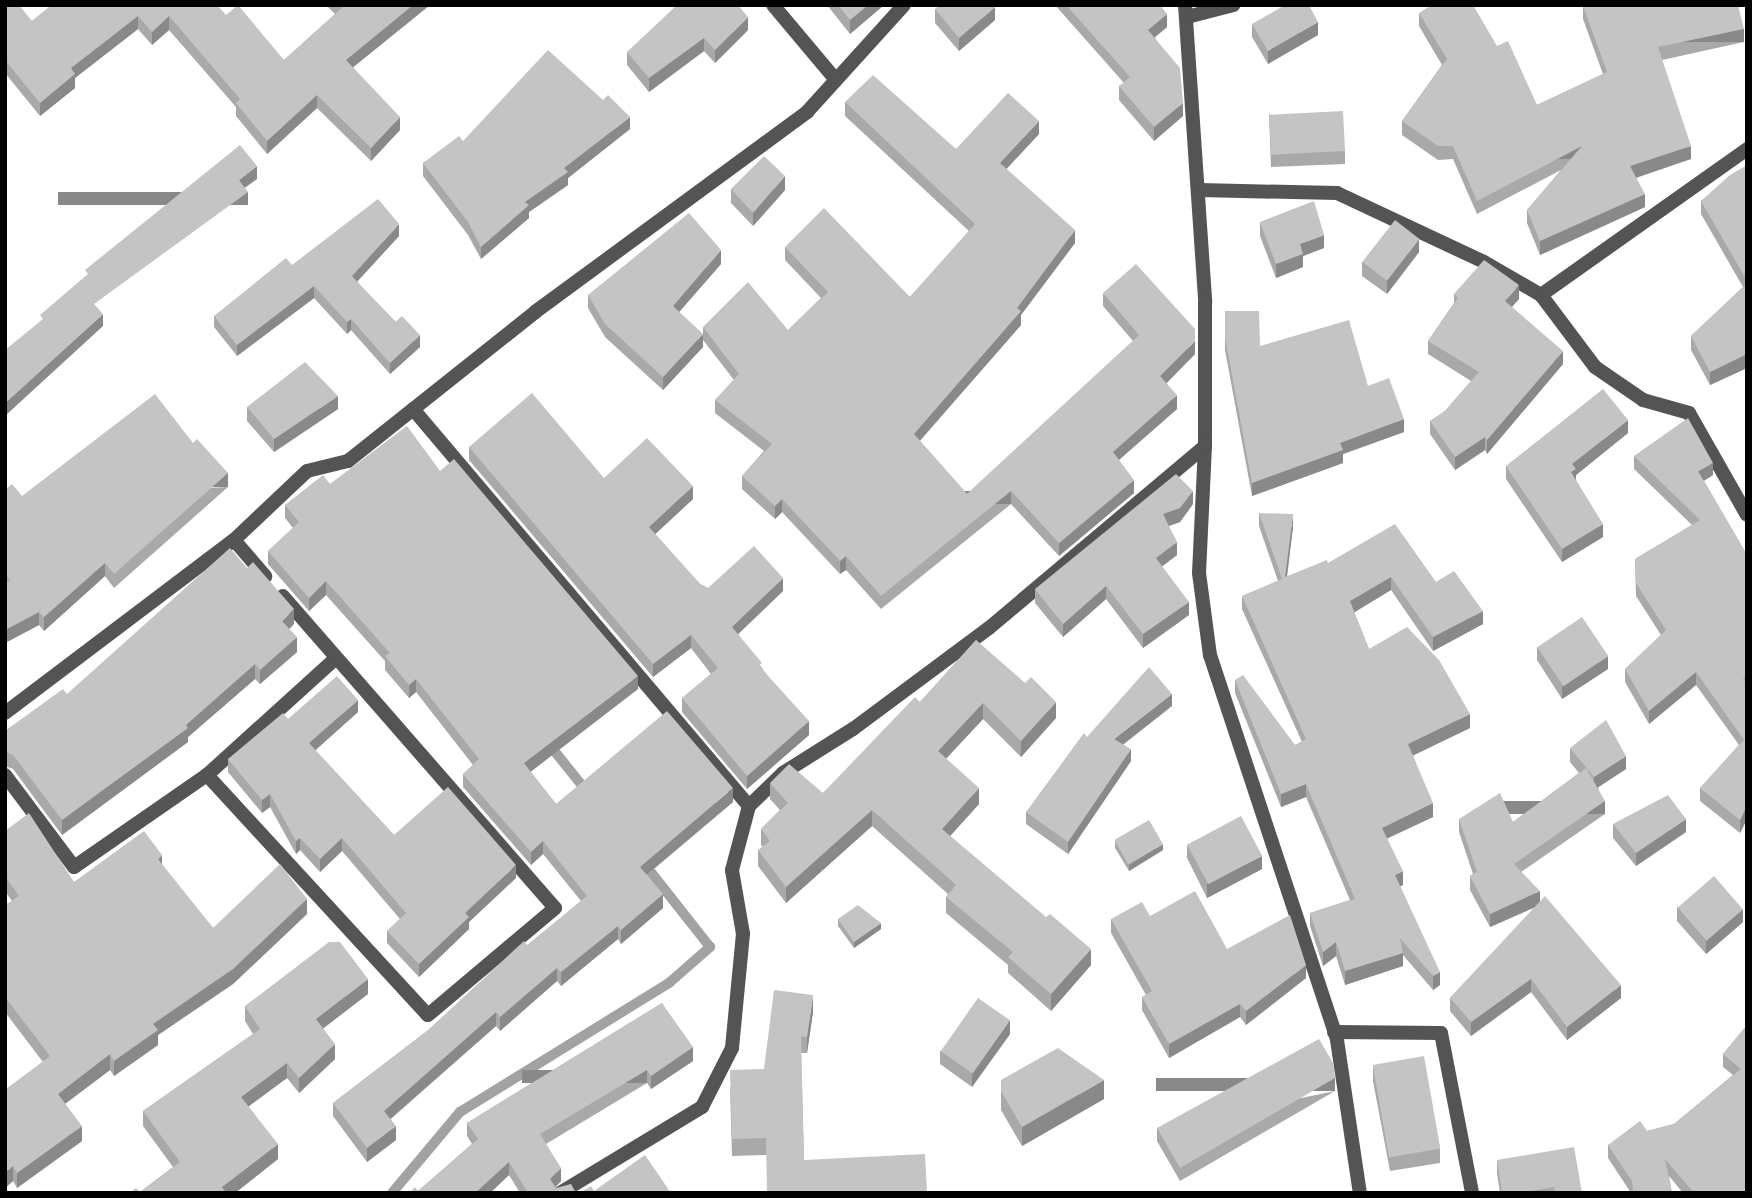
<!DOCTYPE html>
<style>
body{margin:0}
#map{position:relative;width:1752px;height:1198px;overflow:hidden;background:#fff;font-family:"Source Sans 3",sans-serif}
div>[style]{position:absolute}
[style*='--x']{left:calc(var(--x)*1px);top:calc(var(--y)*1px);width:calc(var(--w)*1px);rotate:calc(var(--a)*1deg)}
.stream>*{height:10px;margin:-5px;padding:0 5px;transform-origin:5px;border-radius:5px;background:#a2a2a2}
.minor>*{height:14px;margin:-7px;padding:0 7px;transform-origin:7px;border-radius:7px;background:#545454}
.wall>*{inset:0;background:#a9a9a9}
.shaded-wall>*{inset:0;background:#898989;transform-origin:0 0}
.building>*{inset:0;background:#c4c4c4;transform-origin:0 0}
span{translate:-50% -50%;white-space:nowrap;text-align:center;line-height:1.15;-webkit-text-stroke:5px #fff;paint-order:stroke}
.frame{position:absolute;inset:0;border:7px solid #000;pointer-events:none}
</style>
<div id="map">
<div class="stream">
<i style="--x:548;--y:743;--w:64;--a:51.3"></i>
<i style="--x:392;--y:1193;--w:106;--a:-50"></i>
<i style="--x:460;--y:1112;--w:246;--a:-31.7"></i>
<i style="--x:669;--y:983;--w:55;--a:-41.3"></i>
<i style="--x:710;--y:947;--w:110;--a:-128.3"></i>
</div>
<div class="minor">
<i style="--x:773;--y:5;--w:98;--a:50"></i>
<i style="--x:1185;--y:5;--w:298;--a:86.1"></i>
<i style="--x:1205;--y:302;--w:144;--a:90"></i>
<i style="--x:1205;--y:446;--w:127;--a:92.7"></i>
<i style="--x:1199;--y:573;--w:83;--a:82.4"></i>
<i style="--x:1210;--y:655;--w:405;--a:71.7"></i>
<i style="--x:1337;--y:1040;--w:155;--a:81.5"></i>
<i style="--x:1187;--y:17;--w:48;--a:-14.6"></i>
<i style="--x:1200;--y:190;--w:137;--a:1.3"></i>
<i style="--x:1337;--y:193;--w:162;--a:25.1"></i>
<i style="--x:1484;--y:262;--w:66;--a:30.1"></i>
<i style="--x:1541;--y:295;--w:90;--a:53.1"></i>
<i style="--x:1595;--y:367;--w:58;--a:34.5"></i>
<i style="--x:1643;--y:400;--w:48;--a:15.8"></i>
<i style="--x:1689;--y:413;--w:117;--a:60.4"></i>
<i style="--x:1541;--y:295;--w:252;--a:-35.3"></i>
<i style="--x:413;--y:409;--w:520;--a:49.76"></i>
<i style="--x:234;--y:540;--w:48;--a:49.3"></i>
<i style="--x:5;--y:713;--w:287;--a:-37.1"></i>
<i style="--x:234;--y:540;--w:100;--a:-43.4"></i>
<i style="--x:307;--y:471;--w:42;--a:-13.7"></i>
<i style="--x:348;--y:461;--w:239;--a:-38.5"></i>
<i style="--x:535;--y:312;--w:338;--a:-36.3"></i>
<i style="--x:807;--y:112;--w:144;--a:-47.8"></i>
<i style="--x:5;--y:775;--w:115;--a:53.1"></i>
<i style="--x:74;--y:867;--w:162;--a:-34.7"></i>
<i style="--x:207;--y:775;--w:174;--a:-42.2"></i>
<i style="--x:207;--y:775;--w:326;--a:47.4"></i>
<i style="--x:428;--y:1015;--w:166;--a:-40.1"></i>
<i style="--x:555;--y:908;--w:414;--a:-131.1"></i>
<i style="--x:1334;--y:1032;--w:107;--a:0.5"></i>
<i style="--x:1441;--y:1033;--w:163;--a:79"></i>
<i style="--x:560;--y:1193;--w:166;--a:-31.2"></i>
<i style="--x:702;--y:1107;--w:66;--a:-63"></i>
<i style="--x:732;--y:1048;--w:115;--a:-84.5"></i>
<i style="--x:743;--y:934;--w:65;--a:-99.8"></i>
<i style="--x:732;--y:870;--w:66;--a:-75.1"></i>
<i style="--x:749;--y:806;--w:47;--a:-44.1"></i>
<i style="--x:783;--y:773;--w:83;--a:-32.2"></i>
<i style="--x:853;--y:729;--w:169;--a:-36.6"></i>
<i style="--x:989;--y:628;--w:282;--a:-40.1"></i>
</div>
<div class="wall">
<i style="clip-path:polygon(5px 5px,32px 21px,52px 5px,226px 15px,284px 60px,335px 14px,326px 5px,430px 5px,353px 67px,400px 130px,371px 161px,317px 108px,267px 154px,236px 116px,236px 107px,169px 30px,152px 45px,138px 29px,75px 78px,75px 88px,40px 116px,5px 73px)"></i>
<i style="clip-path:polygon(827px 5px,884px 5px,850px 34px)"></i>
<i style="clip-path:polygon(1055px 5px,1160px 5px,1167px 27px,1155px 37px,1183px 116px,1154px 141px,1119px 100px,1119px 86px,1124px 83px)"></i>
<i style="clip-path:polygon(1583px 6px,1744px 42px,1662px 60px,1691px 159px,1636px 177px,1645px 207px,1540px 255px,1527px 223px,1527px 210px,1561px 170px,1477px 214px,1453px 159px,1438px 160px,1402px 135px,1402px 121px,1442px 65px,1419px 26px,1419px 13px,1497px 46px,1537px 105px,1603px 74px,1583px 19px)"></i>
<i style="clip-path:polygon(935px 9px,995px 20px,959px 51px,935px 23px)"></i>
<i style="clip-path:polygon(1252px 24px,1318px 35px,1268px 64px,1252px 37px)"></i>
<i style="clip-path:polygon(748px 30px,715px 63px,704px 51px,649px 92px,627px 65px,627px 52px)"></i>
<i style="clip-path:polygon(845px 102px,956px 149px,1039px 134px,1006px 169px,1075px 243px,1021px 315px,1021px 325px,920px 441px,967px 494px,1133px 341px,1103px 306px,1103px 293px,1195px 354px,1166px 383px,1177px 409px,1119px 460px,1134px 493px,1059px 556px,1011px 504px,881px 609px,846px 570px,840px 574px,782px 512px,775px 519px,742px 489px,742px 476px,764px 451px,715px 413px,715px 400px,734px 380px,703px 340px,703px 327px,788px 330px,821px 298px,785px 260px,785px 247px,910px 297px,969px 231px,845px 116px)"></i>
<i style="clip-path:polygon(1269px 114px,1345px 151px,1345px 164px,1271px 167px)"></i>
<i style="clip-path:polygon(630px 129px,568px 178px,568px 185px,529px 212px,529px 218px,481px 259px,468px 235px,423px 176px,423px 163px,463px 141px)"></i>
<i style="clip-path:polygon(1747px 165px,1747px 368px,1710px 385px,1691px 350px,1691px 336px,1743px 287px,1701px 214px,1701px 201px)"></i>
<i style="clip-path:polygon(731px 189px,785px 190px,753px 226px,731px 203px)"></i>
<i style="clip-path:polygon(1260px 222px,1324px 248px,1303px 256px,1303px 267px,1276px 278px,1260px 236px)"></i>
<i style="clip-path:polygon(399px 236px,357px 282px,420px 347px,390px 374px,351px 330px,347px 334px,314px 298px,237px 356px,214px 327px,214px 316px)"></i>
<i style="clip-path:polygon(1419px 252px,1387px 294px,1362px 276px,1362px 262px)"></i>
<i style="clip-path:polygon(721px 264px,679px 312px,703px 347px,663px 390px,605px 337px,588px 308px,588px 295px)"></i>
<i style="clip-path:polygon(1454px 294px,1519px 299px,1511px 307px,1563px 364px,1487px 454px,1485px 450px,1455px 470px,1430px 434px,1430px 421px,1445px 411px,1471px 381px,1428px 354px,1428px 341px,1454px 303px)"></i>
<i style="clip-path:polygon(1225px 311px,1260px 346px,1368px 386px,1404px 432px,1343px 454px,1343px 463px,1252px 496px,1225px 350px)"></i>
<i style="clip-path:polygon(247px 407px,338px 409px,274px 452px,247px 421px)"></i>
<i style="clip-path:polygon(1628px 433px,1576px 475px,1576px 480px,1603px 537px,1562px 562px,1506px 479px,1506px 466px)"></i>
<i style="clip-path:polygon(469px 447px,693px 499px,655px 534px,700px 584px,708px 588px,783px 591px,738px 634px,809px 735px,747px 789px,682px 712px,682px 698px,711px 674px,691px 648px,653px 677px,469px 460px)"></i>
<i style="clip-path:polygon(1634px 456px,1713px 475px,1704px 481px,1747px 555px,1747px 819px,1740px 833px,1700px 801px,1700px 788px,1739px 745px,1696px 685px,1649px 724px,1625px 682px,1625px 669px,1661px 635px,1636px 596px,1635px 559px,1692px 525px,1634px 469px)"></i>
<i style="clip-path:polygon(440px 471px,638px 689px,530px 771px,556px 804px,733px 802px,647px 875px,663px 908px,621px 944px,618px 939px,561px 986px,557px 981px,500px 1031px,496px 1026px,391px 1119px,396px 1140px,367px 1162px,333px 1116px,333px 1103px,427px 1031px,581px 901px,543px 854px,531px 865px,463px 787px,463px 774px,473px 765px,416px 692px,409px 698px,385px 670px,385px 661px,326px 595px,309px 611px,268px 564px,268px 551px,293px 528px,285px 518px,285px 505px,330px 484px)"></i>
<i style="clip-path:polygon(228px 487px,114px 588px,105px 576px,44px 631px,39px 625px,5px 643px,5px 490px,22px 496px)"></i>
<i style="clip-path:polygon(1193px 504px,1180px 522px,1169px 526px,1177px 555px,1162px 566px,1189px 615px,1143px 648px,1106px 599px,1063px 637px,1035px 603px,1035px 589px)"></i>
<i style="clip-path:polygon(1259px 513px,1293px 527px,1287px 577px,1328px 563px,1436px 582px,1483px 624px,1433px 651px,1391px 590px,1354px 612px,1369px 649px,1470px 728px,1413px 755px,1433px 817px,1387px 838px,1403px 885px,1400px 886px,1440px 985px,1433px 990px,1403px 955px,1403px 966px,1345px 985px,1336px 956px,1323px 966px,1310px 926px,1310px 913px,1350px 900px,1306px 797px,1281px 807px,1235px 693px,1235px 680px,1295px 745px,1302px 742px,1242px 609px,1242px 596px,1278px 581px,1259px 526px)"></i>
<i style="clip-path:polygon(294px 624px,289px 629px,297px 652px,260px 684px,255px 679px,188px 737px,188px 742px,62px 835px,13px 769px,5px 766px,5px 731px,67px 694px)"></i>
<i style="clip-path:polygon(976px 640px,1056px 718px,1021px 757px,983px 719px,946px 759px,979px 804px,950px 836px,1091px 965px,1051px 1011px,1008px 973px,1008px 965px,946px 913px,946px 897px,948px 894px,872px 826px,786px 903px,758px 866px,758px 850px,763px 847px,761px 845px,761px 829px,780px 810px,770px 799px,770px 783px,823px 793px,920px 702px)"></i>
<i style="clip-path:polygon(1537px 647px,1608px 669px,1562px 699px,1537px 660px)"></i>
<i style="clip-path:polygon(1172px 706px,1123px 745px,1131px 761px,1068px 854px,1026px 824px,1026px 812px)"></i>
<i style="clip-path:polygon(358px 712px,315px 750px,394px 835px,516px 878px,469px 922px,469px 929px,419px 977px,387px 943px,387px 931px,400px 919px,342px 851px,320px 872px,300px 850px,296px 854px,270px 807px,262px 813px,228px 772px,228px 759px,288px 719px)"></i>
<i style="clip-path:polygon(1570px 748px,1626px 769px,1598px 787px,1605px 814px,1521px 872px,1540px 902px,1621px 998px,1567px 1040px,1531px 992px,1471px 1036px,1450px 1011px,1450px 998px,1535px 907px,1490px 927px,1470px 890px,1470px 876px,1473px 874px,1459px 832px,1459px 819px,1513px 822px,1579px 773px,1570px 762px)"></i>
<i style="clip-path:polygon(1613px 824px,1686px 832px,1636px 866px,1613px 838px)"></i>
<i style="clip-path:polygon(5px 831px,74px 882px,162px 865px,213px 928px,307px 914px,233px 984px,158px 1035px,158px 1045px,114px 1076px,110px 1070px,65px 1104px,82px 1141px,17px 1188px,13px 1181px,5px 1188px,5px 1090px,43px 1062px,5px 1012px,5px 905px,12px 901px,5px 891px)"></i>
<i style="clip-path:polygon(1115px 841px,1163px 850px,1129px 871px,1115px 848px)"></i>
<i style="clip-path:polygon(1187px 845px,1262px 869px,1207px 898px,1187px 858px)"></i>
<i style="clip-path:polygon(1677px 907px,1743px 922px,1706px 954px,1677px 921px)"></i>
<i style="clip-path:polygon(1150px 916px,1227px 949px,1306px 978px,1246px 1025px,1240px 1017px,1169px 1058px,1142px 1010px,1142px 997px,1146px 995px,1111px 933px,1111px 919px)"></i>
<i style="clip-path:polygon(838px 919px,881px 929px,854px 948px,838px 926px)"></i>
<i style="clip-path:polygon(368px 994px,323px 1028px,335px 1059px,299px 1093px,287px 1078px,248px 1106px,278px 1159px,235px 1193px,130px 1193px,140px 1192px,173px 1167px,143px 1126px,143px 1111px,253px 1034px,245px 1021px,245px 1006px)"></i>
<i style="clip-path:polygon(662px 1003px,693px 1061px,651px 1089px,647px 1083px,546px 1144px,561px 1181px,555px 1187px,556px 1188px,576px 1193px,520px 1193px,509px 1175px,490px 1193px,409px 1193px,418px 1191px,472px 1144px,467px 1136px,467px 1123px)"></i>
<i style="clip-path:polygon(813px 1012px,807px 1053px,801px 1053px,804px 1160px,927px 1193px,766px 1155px,732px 1156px,730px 1087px,764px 1069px)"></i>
<i style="clip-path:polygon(1747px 1025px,1747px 1193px,1683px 1193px,1669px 1176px,1672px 1193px,1631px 1193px,1608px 1158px,1608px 1145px,1647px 1131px,1674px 1124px,1733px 1075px,1723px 1067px,1723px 1054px)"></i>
<i style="clip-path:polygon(1010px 1034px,972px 1087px,940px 1064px,940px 1051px)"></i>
<i style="clip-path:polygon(1373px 1067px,1440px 1149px,1440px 1163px,1390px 1171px,1373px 1081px)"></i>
<i style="clip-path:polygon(1001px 1080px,1104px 1099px,1022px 1146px,1001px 1110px)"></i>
<i style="clip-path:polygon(1335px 1091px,1180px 1181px,1157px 1141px,1157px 1128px)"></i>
<i style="clip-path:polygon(1497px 1160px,1582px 1193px,1500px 1193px,1497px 1173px)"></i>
</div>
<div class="shaded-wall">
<i style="clip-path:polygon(413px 5px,430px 5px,346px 73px,346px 60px)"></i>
<i style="clip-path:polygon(868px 5px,884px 5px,850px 34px,850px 20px)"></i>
<i style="clip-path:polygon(995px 7px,995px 20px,959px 51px,959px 38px)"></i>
<i style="clip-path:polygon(1167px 14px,1167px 27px,1148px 43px,1148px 30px)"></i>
<i style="clip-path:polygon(138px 16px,138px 29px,75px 78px,75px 88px,40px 116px,40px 103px,71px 68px)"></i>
<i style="clip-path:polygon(169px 16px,169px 30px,152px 45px,152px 32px)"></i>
<i style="clip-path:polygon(748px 17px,748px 30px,715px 63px,715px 50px)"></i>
<i style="clip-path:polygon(1318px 22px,1318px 35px,1268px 64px,1268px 51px)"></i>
<i style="left:1744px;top:29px;width:13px;height:88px;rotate:90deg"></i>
<i style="clip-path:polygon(704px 38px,704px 51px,649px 92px,649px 78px)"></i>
<i style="clip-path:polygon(317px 95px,317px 108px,267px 154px,267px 141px)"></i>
<i style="clip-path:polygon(1183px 103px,1183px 116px,1154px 141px,1154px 127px)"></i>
<i style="clip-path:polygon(400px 117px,400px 130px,371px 161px,371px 148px)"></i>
<i style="clip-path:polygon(630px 117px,630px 129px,568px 178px,568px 185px,529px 212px,529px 218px,481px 259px,481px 247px,525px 202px,564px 168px)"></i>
<i style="clip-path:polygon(1039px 121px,1039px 134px,1000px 176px,1000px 163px)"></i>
<i style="left:1582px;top:146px;width:13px;height:119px;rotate:90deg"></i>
<i style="clip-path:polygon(1691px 146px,1691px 159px,1630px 180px,1630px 166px)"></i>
<i style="clip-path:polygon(257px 166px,257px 179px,239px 192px,239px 180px)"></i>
<i style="clip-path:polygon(785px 176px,785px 190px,753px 226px,753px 213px)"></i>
<i style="left:248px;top:192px;width:13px;height:190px;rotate:90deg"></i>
<i style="clip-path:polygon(1645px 194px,1645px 207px,1540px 255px,1540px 241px)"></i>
<i style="clip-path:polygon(399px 224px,399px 236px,352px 287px,352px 276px)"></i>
<i style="clip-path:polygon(1075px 230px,1075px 243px,1021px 315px,1021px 325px,914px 447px,914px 434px,1017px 308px)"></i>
<i style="clip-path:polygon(1324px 235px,1324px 248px,1303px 256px,1303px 267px,1276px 278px,1276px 264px,1300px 244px)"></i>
<i style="clip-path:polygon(1419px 239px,1419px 252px,1387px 294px,1387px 281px)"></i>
<i style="clip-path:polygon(721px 250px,721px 264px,673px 319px,673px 306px)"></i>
<i style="clip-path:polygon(1519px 285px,1519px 299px,1505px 315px,1505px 301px)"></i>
<i style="clip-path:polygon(314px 286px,314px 298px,237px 356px,237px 345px)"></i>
<i style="clip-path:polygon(103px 314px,103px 326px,5px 416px,5px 403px)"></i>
<i style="clip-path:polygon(351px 319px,351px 330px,347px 334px,347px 322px)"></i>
<i style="clip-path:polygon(703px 334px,703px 347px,663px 390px,663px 377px)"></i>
<i style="clip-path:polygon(420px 335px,420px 347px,390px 374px,390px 363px)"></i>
<i style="clip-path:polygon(1195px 341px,1195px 354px,1160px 390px,1160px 376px)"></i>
<i style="clip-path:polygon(1563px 351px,1563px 364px,1487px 454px,1487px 440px)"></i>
<i style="clip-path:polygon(1747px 354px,1747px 368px,1710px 385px,1710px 372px)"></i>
<i style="clip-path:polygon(1177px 395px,1177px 409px,1113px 465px,1113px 452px)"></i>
<i style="clip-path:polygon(338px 396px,338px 409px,274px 452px,274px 439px)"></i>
<i style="clip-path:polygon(1404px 419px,1404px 432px,1343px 454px,1343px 463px,1252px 496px,1252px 483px,1340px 443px)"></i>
<i style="clip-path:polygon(1628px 420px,1628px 433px,1576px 475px,1576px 482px,1571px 472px,1572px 464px)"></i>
<i style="clip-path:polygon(1485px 437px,1485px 450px,1455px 470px,1455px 457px)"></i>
<i style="clip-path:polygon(1713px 463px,1713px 475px,1698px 484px,1698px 471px)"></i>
<i style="left:228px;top:473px;width:14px;height:152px;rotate:90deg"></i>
<i style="clip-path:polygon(1134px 480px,1134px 493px,1059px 556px,1059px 543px)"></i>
<i style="clip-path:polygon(693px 486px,693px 499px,649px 540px,649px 527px)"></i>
<i style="left:1011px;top:491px;width:13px;height:167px;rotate:90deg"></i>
<i style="clip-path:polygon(1193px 491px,1193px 504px,1180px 522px,1163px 528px,1163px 514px)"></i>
<i style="clip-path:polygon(782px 499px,782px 512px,775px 519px,775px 506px)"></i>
<i style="clip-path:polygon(1293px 514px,1293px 527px,1285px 591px,1285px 577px)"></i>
<i style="clip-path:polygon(1603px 524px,1603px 537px,1562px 562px,1562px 549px)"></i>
<i style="clip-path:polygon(1177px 542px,1177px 555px,1156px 571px,1156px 558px)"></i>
<i style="clip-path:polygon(846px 556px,846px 570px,840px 574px,840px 561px)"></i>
<i style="clip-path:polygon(105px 563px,105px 576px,44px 631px,44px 617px)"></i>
<i style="clip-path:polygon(1391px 577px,1391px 590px,1350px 615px,1350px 601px)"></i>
<i style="clip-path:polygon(783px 578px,783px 591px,732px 640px,732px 627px)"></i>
<i style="clip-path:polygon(326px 581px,326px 595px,309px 611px,309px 598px)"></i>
<i style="clip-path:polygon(1106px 586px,1106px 599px,1063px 637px,1063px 624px)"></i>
<i style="clip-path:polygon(1189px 602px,1189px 615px,1143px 648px,1143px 634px)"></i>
<i style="clip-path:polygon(294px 609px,294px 624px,282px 636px,282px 621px)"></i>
<i style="clip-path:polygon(1483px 611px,1483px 624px,1433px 651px,1433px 637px)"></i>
<i style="clip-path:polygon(39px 612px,39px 625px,5px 643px,5px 630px)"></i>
<i style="clip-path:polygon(691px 635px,691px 648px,653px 677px,653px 664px)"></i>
<i style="clip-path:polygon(297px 637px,297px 652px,260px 684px,260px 670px)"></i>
<i style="clip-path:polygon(1608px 656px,1608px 669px,1562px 699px,1562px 686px)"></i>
<i style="clip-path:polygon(255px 664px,255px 679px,188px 737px,188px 742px,62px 835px,62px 820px,186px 725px)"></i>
<i style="clip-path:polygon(1696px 672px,1696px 685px,1649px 724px,1649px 711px)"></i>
<i style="clip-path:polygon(638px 676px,638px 689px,524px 777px,524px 763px)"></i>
<i style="clip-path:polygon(416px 679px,416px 692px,409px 698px,409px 685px)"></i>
<i style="clip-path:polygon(1172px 694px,1172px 706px,1114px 751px,1114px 739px)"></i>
<i style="clip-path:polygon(358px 700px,358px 712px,309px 756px,309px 743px)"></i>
<i style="clip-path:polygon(1056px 702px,1056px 718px,1021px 757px,1021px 741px)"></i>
<i style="clip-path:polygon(983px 703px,983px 719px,938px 767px,938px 751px)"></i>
<i style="clip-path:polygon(1470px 714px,1470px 728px,1408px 758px,1408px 744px)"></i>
<i style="clip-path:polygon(809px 721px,809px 735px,747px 789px,747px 776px)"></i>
<i style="clip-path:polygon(1131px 749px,1131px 761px,1068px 854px,1068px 842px)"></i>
<i style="clip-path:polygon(1626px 756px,1626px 769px,1594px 790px,1594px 777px)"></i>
<i style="clip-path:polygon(1306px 784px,1306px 797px,1281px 807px,1281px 794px)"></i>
<i style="clip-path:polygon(733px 788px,733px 802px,640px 880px,640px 867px)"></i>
<i style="clip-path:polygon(979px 788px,979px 804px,942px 845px,942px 829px)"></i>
<i style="clip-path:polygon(270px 794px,270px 807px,262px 813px,262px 800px)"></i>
<i style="left:1605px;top:801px;width:13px;height:111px;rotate:90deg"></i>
<i style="clip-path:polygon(1433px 803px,1433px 817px,1382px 841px,1382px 828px)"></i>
<i style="clip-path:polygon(1747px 806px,1747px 819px,1740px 833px,1740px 820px)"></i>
<i style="clip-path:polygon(872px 810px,872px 826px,786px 903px,786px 887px)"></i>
<i style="clip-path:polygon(1686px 819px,1686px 832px,1636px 866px,1636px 853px)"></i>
<i style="clip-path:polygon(300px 838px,300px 850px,296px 854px,296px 841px)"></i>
<i style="clip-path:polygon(342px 838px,342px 851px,320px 872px,320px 859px)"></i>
<i style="clip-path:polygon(543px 841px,543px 854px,531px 865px,531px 852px)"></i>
<i style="clip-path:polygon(1163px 844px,1163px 850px,1129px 871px,1129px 865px)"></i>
<i style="clip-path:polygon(162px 855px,162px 870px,158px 859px)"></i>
<i style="clip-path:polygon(1262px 856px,1262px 869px,1207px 898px,1207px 884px)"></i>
<i style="clip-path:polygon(516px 865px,516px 878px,469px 922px,469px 929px,419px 977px,419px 964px,465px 913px)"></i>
<i style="clip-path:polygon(1403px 871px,1403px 885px,1395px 889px,1395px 875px)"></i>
<i style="clip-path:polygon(1540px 891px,1540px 905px,1490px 927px,1490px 914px)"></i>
<i style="clip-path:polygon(663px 894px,663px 908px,621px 944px,621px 930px)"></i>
<i style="clip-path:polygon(307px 899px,307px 914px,233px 984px,158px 1035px,158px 1045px,114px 1076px,114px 1061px,153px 1024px)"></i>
<i style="clip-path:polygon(1743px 909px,1743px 922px,1706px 954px,1706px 941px)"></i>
<i style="clip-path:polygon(881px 923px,881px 929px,854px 948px,854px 942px)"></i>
<i style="clip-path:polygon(618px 926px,618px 939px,561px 986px,561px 972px)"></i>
<i style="clip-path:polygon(1336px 942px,1336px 956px,1323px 966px,1323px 952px)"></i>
<i style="clip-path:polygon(1091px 949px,1091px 965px,1051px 1011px,1051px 994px)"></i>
<i style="clip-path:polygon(1403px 953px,1403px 966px,1345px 985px,1345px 971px)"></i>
<i style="clip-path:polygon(1306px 965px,1306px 978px,1246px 1025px,1246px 1011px)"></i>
<i style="clip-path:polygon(557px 968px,557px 981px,500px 1031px,500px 1017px)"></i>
<i style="clip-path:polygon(1440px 972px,1440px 985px,1433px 990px,1433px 976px)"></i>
<i style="clip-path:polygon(368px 979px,368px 994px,316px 1034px,316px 1019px)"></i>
<i style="clip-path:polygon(1531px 979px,1531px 992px,1471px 1036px,1471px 1022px)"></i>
<i style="clip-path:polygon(1621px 985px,1621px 998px,1567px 1040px,1567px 1027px)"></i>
<i style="clip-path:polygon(813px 995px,813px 1012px,807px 1053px,807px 1037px)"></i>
<i style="clip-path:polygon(1240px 1004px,1240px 1017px,1169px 1058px,1169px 1044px)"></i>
<i style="clip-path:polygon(496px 1012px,496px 1026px,384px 1124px,384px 1111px)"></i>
<i style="clip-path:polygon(1010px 1020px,1010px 1034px,972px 1087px,972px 1073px)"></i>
<i style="clip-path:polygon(335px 1044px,335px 1059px,299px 1093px,299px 1078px)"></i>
<i style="clip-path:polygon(693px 1047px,693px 1061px,651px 1089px,651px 1076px)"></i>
<i style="clip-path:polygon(110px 1054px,110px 1070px,58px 1109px,58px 1094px)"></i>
<i style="clip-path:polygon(287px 1063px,287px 1078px,241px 1112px,241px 1097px)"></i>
<i style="left:647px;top:1070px;width:13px;height:125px;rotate:90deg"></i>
<i style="left:1335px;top:1078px;width:13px;height:179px;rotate:90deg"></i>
<i style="clip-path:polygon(1104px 1080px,1104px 1099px,1022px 1146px,1022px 1127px)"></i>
<i style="clip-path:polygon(82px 1126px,82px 1141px,17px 1188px,17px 1173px)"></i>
<i style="clip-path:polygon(396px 1126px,396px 1140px,367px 1162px,367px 1148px)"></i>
<i style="clip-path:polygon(278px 1144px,278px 1159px,235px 1193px,222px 1193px,222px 1187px)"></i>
<i style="clip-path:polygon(509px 1162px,509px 1175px,490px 1193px,475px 1193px)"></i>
<i style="clip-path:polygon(13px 1166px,13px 1181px,5px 1188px,5px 1173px)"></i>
<i style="clip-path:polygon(561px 1168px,561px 1181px,550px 1193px,550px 1179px)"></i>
</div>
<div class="building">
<i style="clip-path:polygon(5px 5px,19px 5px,32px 21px,52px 5px,217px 5px,226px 15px,238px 5px,284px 60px,342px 8px,340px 5px,413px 5px,346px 60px,400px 117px,371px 148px,317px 95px,267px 141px,236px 103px,240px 99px,169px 16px,152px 32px,138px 16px,71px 68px,75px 74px,40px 103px,5px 60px)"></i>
<i style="clip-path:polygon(677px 5px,738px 5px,748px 17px,715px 50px,704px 38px,649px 78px,627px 52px)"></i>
<i style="clip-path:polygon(838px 5px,868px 5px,850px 20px)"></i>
<i style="clip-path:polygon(940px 5px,994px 5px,995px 7px,959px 38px,935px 9px)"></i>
<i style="clip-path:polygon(1066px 5px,1160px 5px,1167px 14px,1148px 30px,1180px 68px,1183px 103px,1154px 127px,1119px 86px,1130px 77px)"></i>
<i style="clip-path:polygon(1285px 5px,1309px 5px,1318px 22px,1268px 51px,1252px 24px)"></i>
<i style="clip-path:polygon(1432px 5px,1473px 5px,1497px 46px,1508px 41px,1537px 105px,1607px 72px,1583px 6px,1738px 5px,1744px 29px,1658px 47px,1691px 146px,1630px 166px,1645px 194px,1540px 241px,1527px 210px,1582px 146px,1477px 201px,1453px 146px,1438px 146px,1402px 121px,1447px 59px,1419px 13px)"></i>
<i style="clip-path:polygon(548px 50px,603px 100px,608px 95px,630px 117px,564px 168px,568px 172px,525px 202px,529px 205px,481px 247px,468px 222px,423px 163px,459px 136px,463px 141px)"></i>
<i style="clip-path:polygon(873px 75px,956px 149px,1008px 93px,1039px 121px,1000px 163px,1075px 230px,1017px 308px,1021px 311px,914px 434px,967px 494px,1139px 335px,1103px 293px,1136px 264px,1195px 329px,1195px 341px,1160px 376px,1177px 395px,1113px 452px,1134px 480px,1059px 543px,1011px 491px,881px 596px,846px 556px,840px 561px,782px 499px,775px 506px,742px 476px,772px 444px,715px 400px,739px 374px,703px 327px,748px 282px,788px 330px,828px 292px,785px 247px,824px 208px,910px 297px,975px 224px,845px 102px)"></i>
<i style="left:1343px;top:111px;width:40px;height:74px;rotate:87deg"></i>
<i style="clip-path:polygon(240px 145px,257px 166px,239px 180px,248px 192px,94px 304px,103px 314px,5px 403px,5px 350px,43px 319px,40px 315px,88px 274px,85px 270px)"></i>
<i style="clip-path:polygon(764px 156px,785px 176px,753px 213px,731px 189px)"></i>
<i style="clip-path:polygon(1747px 165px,1747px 281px,1701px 201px,1730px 175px)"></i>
<i style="clip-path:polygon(378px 199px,399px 224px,352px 276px,395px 322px,402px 316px,420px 335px,390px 363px,351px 319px,347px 322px,314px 286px,237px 345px,214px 316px,286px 258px,292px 265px)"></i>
<i style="clip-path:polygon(1314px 201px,1324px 235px,1300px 244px,1303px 254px,1276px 264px,1260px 222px)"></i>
<i style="clip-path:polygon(689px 213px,721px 250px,673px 306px,703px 334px,663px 377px,605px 324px,588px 295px)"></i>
<i style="left:1395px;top:220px;width:31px;height:53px;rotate:38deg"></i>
<i style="clip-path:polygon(1484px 260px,1519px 285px,1505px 301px,1563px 351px,1487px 440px,1485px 437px,1455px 457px,1430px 421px,1445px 411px,1479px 372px,1428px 341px,1458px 298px,1454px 294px)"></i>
<i style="clip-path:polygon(1747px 284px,1747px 354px,1710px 372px,1691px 336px)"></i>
<i style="clip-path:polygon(1225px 311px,1259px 311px,1260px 346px,1349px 320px,1368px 386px,1389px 378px,1404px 419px,1340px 443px,1343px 450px,1252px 483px,1225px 337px)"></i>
<i style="clip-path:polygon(305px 362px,338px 396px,274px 439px,247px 407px)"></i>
<i style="clip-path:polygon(1603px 389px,1628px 420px,1572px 464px,1576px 469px,1571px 472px,1603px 524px,1562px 549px,1506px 466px)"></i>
<i style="clip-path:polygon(532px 393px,604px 478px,647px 438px,693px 486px,649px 527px,700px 584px,708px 588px,754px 546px,783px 578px,732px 627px,762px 663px,759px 666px,809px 721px,747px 776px,682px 698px,718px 668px,691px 635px,653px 664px,469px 447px)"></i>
<i style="clip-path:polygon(155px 394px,193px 443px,197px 439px,228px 473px,114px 574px,105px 563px,44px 617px,39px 612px,5px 630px,5px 583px,10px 580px,5px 574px,5px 490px,12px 484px,22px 496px)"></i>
<i style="clip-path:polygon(1688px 418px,1713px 463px,1698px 471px,1747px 555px,1747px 675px,1743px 679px,1747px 684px,1747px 806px,1740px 820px,1700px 788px,1744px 740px,1696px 672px,1649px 711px,1625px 669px,1666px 630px,1636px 583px,1635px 559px,1700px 520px,1634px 456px)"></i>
<i style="clip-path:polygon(407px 426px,440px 471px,454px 459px,638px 676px,524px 763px,556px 804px,667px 711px,733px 788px,640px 867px,663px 894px,621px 930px,618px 926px,561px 972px,557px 968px,500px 1017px,496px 1012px,384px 1111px,396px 1126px,367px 1148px,333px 1103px,427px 1031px,524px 941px,527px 945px,587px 896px,543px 841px,531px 852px,463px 774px,479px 759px,416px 679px,409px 685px,385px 656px,390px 653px,326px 581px,309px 598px,268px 551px,299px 522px,285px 505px,323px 475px,330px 484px)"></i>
<i style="clip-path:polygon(1176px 474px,1193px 491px,1180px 508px,1163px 514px,1177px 542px,1156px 558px,1189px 602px,1143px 634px,1106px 586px,1063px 624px,1035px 589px)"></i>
<i style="clip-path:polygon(1259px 513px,1293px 514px,1285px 577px,1327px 560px,1328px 563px,1395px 524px,1436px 582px,1454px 571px,1483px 611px,1433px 637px,1391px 577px,1350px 601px,1369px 649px,1407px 627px,1439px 660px,1470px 714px,1408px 744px,1433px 803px,1382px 828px,1403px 871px,1395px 875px,1440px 972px,1433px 976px,1400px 938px,1403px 953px,1345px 971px,1336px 942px,1323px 952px,1310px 913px,1355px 899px,1306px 784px,1281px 794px,1235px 680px,1243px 675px,1295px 745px,1306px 739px,1242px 596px,1282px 579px)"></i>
<i style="clip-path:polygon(230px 548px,247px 568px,253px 562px,294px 609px,282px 621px,297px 637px,260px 670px,255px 664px,186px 725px,188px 728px,62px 820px,13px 755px,5px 752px,5px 731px,63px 689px,67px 694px)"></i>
<i style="left:1582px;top:617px;width:47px;height:54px;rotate:56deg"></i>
<i style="clip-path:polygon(976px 640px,1025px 683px,1031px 677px,1056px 702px,1021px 741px,983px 703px,938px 751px,979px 788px,942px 829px,1046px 917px,1050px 914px,1091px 949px,1051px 994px,1008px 957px,1013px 952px,946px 897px,956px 885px,872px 810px,786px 887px,758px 850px,770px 841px,761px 829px,788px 803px,770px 783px,789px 764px,823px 793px,915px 697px,920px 702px)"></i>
<i style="clip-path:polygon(1149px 667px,1172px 694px,1114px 739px,1131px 749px,1068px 842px,1026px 812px,1084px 733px,1087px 737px)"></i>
<i style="clip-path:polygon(337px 676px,358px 700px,309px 743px,394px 835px,448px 787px,516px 865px,465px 913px,469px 917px,419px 964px,387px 931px,406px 913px,342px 838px,320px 859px,300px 838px,296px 841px,270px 794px,262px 800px,228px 759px,283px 713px,288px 719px)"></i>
<i style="clip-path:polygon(1606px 720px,1626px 756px,1594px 777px,1570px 748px)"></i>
<i style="clip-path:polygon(1586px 768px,1605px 801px,1514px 864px,1540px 891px,1490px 914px,1470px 876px,1477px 872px,1459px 819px,1500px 793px,1513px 822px)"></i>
<i style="clip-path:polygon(1668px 795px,1686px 819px,1636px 853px,1613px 824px)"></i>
<i style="clip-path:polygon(29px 813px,74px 882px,144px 831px,162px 855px,158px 859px,213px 928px,280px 864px,307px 899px,233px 969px,153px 1024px,158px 1030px,114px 1061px,110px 1054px,58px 1094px,82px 1126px,17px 1173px,13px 1166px,5px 1173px,5px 1090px,50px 1056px,5px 997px,5px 905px,19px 896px,5px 876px,5px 831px)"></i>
<i style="left:1241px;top:816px;width:45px;height:61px;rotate:62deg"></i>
<i style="left:1149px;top:820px;width:28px;height:40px;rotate:60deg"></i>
<i style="left:1714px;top:876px;width:44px;height:48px;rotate:49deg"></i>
<i style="clip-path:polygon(1195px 891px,1227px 949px,1290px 915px,1306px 965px,1246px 1011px,1240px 1004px,1169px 1044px,1142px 997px,1152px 991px,1111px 919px,1142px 902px,1150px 916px)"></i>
<i style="clip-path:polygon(1545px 896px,1621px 985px,1567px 1027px,1531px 979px,1471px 1022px,1450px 998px)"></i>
<i style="clip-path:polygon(858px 905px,881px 923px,854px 942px,838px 919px)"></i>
<i style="clip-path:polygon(329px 942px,340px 942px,368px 979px,316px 1019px,335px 1044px,299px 1078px,287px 1063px,241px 1097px,278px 1144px,222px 1187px,226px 1193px,130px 1193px,136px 1188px,140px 1192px,180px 1162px,143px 1111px,260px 1029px,245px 1006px)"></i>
<i style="clip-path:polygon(774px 990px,813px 995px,807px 1037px,801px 1036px,804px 1160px,925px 1154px,927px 1193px,767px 1193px,766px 1138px,732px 1139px,730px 1070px,764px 1069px)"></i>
<i style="left:978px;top:998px;width:39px;height:65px;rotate:35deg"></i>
<i style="clip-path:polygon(662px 1003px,693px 1047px,651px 1076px,647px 1070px,540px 1134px,561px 1168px,550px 1179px,556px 1188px,571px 1184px,576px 1193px,528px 1193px,509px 1162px,475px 1193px,409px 1193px,415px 1187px,418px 1191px,478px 1139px,467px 1123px)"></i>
<i style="clip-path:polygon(1747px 1025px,1747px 1193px,1694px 1193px,1665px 1159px,1672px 1193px,1633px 1193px,1632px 1181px,1608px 1145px,1640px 1121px,1647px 1131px,1674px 1124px,1741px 1069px,1723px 1054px)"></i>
<i style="clip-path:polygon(1319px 1039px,1333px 1063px,1335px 1078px,1180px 1168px,1157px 1128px)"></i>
<i style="clip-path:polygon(1058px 1048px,1104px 1080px,1022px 1127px,1001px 1091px,1001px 1080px)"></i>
<i style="left:1424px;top:1056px;width:94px;height:52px;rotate:80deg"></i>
<i style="clip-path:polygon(1574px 1147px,1582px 1193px,1555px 1193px,1554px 1187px,1520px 1193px,1502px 1193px,1497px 1160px)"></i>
<i style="clip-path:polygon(645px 1155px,671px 1193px,580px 1193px,591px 1186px,594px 1191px)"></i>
</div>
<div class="frame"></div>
</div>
